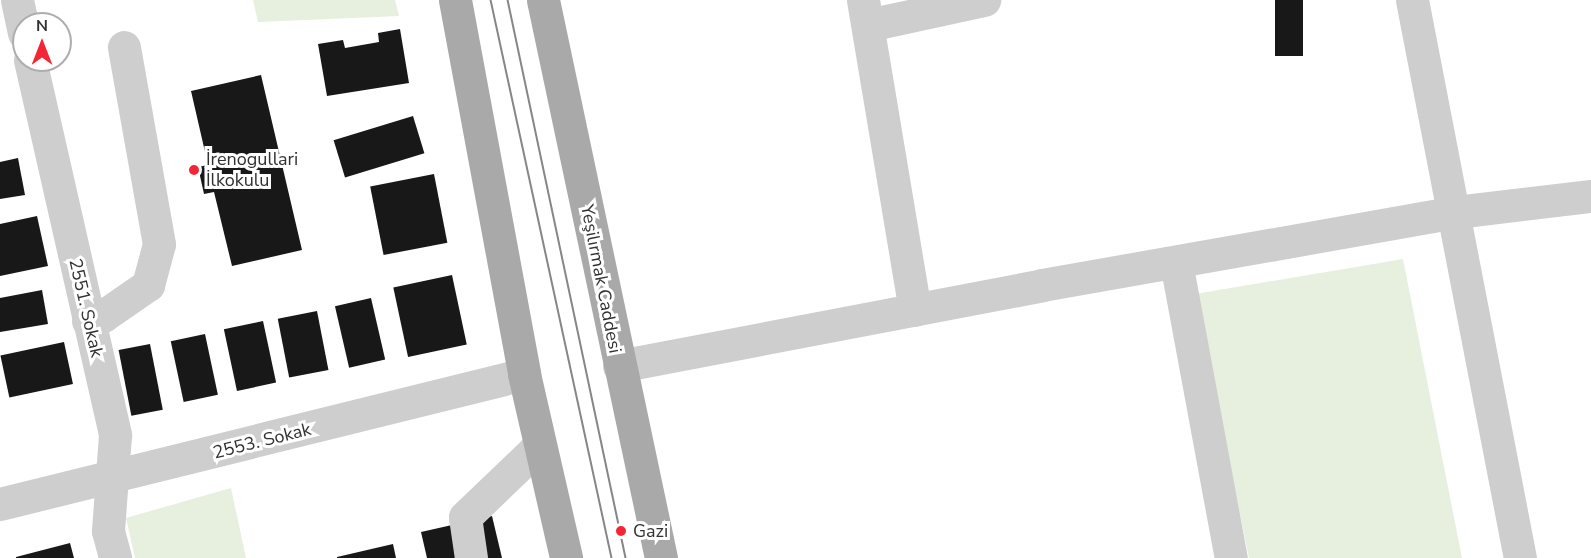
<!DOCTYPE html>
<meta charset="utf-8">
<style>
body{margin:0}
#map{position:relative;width:1591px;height:558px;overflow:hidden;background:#fff;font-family:"Nunito Sans",sans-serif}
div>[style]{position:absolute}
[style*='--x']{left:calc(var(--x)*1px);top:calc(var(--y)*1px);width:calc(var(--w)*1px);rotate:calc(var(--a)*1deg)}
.green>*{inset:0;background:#e7efde}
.building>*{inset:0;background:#181818;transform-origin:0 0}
.minor>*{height:33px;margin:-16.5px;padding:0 16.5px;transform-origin:16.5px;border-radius:16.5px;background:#cecece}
.major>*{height:33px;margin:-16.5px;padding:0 16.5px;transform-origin:16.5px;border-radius:16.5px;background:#a9a9a9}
.tram>*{height:1.5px;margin:-0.75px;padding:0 0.75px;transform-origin:0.75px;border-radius:0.75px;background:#868686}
.dots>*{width:16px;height:16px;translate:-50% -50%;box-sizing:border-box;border:3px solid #fff;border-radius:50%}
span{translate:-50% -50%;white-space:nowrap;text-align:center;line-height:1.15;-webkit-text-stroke:6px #fff;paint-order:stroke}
.poi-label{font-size:18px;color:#313131}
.left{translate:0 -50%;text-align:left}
.street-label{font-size:18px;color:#313131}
.north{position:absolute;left:12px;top:12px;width:60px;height:60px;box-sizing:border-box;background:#fff;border:2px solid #adadad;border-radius:50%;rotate:0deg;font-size:16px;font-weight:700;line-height:24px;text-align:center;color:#313131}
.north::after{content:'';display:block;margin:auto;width:21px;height:27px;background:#f42635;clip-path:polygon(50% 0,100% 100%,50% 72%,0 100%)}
</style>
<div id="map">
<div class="green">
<i style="clip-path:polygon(253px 0,395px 0,399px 16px,258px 22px)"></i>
<i style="clip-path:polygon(1403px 259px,1462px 558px,1249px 558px,1195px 294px)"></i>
<i style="clip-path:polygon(231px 488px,246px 558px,135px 558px,126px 518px)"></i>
</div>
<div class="building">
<i style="left:1275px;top:0;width:28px;height:56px"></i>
<i style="clip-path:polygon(400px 29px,409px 83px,327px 96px,318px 44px,343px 40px,345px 48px,379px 42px,378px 33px)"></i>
<i style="clip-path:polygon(261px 75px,302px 250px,232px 266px,214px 192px,204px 194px,198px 167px,208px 165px,191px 91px)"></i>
<i style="left:413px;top:116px;width:39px;height:83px;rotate:73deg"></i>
<i style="clip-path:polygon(18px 158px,25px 195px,0 199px,0 162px)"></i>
<i style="left:434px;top:174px;width:70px;height:65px;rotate:79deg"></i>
<i style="clip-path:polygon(37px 216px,48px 266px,0 276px,0 224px)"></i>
<i style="left:452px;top:275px;width:71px;height:60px;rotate:78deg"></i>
<i style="clip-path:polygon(42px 290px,48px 324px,0 332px,0 298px)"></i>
<i style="left:371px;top:298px;width:63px;height:37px;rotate:77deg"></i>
<i style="left:317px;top:311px;width:60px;height:40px;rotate:79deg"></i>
<i style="left:263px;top:321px;width:63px;height:40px;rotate:78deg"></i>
<i style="left:205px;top:334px;width:62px;height:35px;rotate:78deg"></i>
<i style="left:64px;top:342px;width:43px;height:65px;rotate:78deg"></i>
<i style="left:150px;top:344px;width:67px;height:32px;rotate:79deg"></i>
<i style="clip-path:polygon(492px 516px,502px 558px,427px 558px,421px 532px)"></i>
<i style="clip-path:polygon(70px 543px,74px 558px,16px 558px,16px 557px)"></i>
<i style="clip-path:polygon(393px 544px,396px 558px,337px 558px,337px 557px)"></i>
</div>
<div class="minor">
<i style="--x:17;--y:0;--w:34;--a:78"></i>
<i style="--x:863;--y:0;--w:314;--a:80.5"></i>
<i style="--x:1412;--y:0;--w:568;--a:79.05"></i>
<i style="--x:868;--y:25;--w:119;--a:-12.2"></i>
<i style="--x:30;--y:60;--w:385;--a:77.2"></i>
<i style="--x:115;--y:435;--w:96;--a:94.2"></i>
<i style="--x:108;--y:531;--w:28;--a:75"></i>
<i style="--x:1176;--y:262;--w:301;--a:79.5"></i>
<i style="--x:88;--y:321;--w:16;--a:-18"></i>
<i style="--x:103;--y:316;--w:55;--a:-34.6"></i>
<i style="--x:148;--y:285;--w:42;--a:-75"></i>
<i style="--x:159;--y:244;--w:200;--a:-100.1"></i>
<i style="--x:619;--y:366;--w:431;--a:-10.8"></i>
<i style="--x:1042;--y:285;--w:420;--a:-10"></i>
<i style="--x:1456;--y:212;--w:136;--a:-6.8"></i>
<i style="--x:0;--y:504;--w:540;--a:-13.93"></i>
<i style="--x:471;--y:558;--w:41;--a:-98.3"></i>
<i style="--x:465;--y:517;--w:103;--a:-43.8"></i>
</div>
<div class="major">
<i style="--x:455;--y:0;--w:380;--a:79.5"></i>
<i style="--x:524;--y:374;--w:189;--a:77.1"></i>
<i style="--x:543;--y:0;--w:570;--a:78.06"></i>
</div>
<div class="tram">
<i style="--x:491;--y:0;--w:571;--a:77.77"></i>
<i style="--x:508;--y:0;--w:570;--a:78.06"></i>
</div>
<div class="dots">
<i style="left:194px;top:170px;background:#f42635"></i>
<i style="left:621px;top:531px;background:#f42635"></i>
</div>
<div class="poi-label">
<span class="left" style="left:206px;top:170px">İrenogullari<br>İlkokulu</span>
<span class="left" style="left:633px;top:531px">Gazi</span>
</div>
<div class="street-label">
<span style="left:601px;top:279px;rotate:79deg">Yeşilırmak Caddesi</span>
<span style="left:86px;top:308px;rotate:77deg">2551. Sokak</span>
<span style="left:262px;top:441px;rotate:-14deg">2553. Sokak</span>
</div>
<div class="north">N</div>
</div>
